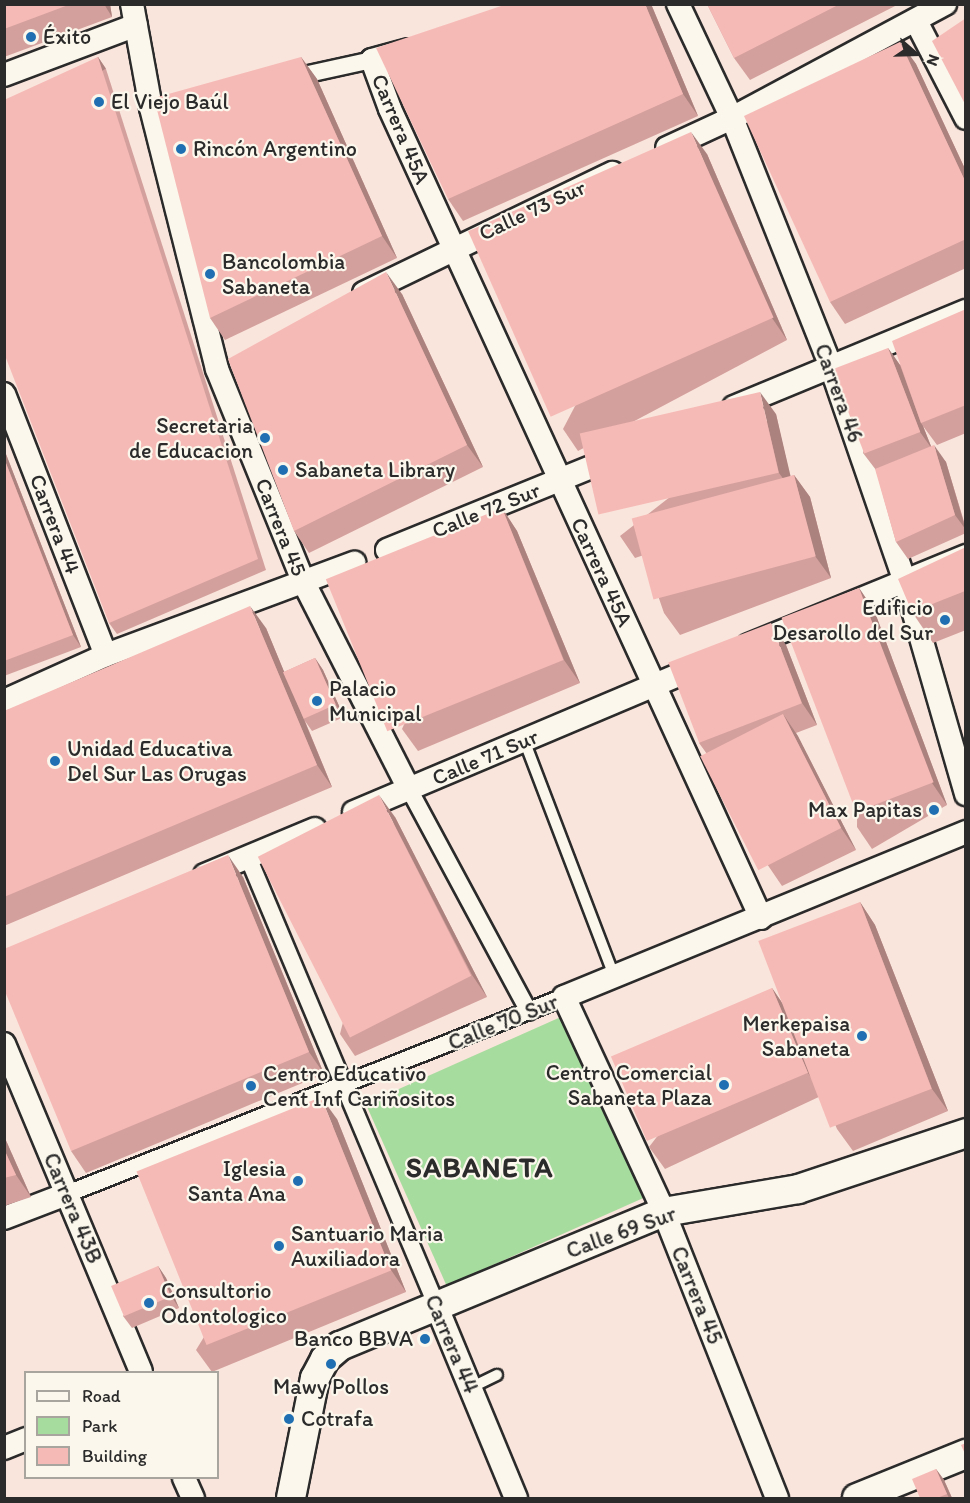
<!DOCTYPE html>
<meta charset="utf-8">
<style>
body{margin:0}
#map{position:relative;width:970px;height:1503px;overflow:hidden;background:#fae5dc;font-family:Itim,sans-serif}
div>[style]{position:absolute}
[style*='--x']{left:calc(var(--x)*1px);top:calc(var(--y)*1px);width:calc(var(--w)*1px);rotate:calc(var(--a)*1deg)}
.green>*{inset:0;background:#a7dc9f;transform-origin:0 0}
.roads{filter:drop-shadow(2px 0 #2b2b2b) drop-shadow(-2px 0 #2b2b2b) drop-shadow(0 2px #2b2b2b) drop-shadow(0 -2px #2b2b2b)}
.service>*{height:10px;margin:-5px;padding:0 5px;transform-origin:5px;border-radius:5px;background:#fbf7ec}
.pedestrian>*{height:16px;margin:-8px;padding:0 8px;transform-origin:8px;border-radius:8px;background:#fbf7ec}
.minor>*{height:22px;margin:-11px;padding:0 11px;transform-origin:11px;border-radius:11px;background:#fbf7ec}
.tertiary>*{height:28px;margin:-14px;padding:0 14px;transform-origin:14px;border-radius:14px;background:#fbf7ec}
.wall>*{inset:0;background:#d4a09d}
.shaded-wall>*{inset:0;background:#ac827f;transform-origin:0 0}
.building>*{inset:0;background:#f6bab6;transform-origin:0 0}
.dots>*{width:16px;height:16px;translate:-50% -50%;box-sizing:border-box;border:3px solid #fbf7ec;border-radius:50%}
span{translate:-50% -50%;white-space:nowrap;text-align:center;line-height:1.15;-webkit-text-stroke:4.5px #fbf7ec;paint-order:stroke}
.poi-label{font-size:22px;color:#2b2b2b}
.left{translate:0 -50%;text-align:left}
.right{translate:-100% -50%;text-align:right}
.street-label{font-size:22px;color:#2b2b2b}
.district-label{font-size:28px;color:#2b2b2b;font-weight:700;letter-spacing:1.5px}
.frame{position:absolute;inset:0;border:6px solid #2b2b2b;pointer-events:none}
.legend{position:absolute;left:24px;top:1371px;width:195px;height:108px;box-sizing:border-box;background:#fbf7ec;border:2px solid #a8a59f;margin:0;padding:8px 10px;list-style:none;font-size:18px;color:#2b2b2b}
.legend li{display:flex;align-items:center;gap:12px;height:30px}
.legend b{width:30px;border:2px solid #a8a59f}
.north{position:absolute;left:886px;top:24px;width:60px;height:60px;-webkit-text-stroke:4px #fbf7ec;paint-order:stroke;rotate:110deg;font-size:16px;font-weight:700;line-height:24px;text-align:center;color:#2b2b2b}
.north::after{content:'';display:block;margin:auto;width:21px;height:27px;background:#2b2b2b;clip-path:polygon(50% 0,100% 100%,50% 72%,0 100%)}
</style>
<div id="map">
<div class="green">
<i style="left:563px;top:1016px;width:199px;height:216px;rotate:66deg"></i>
</div>
<div class="roads">
<div class="service">
<i style="--x:524;--y:740;--w:255;--a:69.1"></i>
<i style="--x:470;--y:1388;--w:30;--a:-26"></i>
</div>
<div class="pedestrian">
<i style="--x:290;--y:78;--w:84;--a:-12.4"></i>
<i style="--x:409;--y:789;--w:253;--a:61.7"></i>
<i style="--x:248;--y:857;--w:486;--a:67.2"></i>
<i style="--x:67;--y:1194;--w:535;--a:-21.62"></i>
</div>
<div class="minor">
<i style="--x:132;--y:4;--w:106;--a:79.6"></i>
<i style="--x:151;--y:108;--w:269;--a:75.8"></i>
<i style="--x:217;--y:369;--w:231;--a:67.9"></i>
<i style="--x:304;--y:583;--w:231;--a:63"></i>
<i style="--x:678;--y:4;--w:126;--a:64.7"></i>
<i style="--x:732;--y:118;--w:268;--a:68.3"></i>
<i style="--x:831;--y:367;--w:224;--a:71"></i>
<i style="--x:904;--y:579;--w:224;--a:73.9"></i>
<i style="--x:916;--y:21;--w:109;--a:62.7"></i>
<i style="--x:409;--y:50;--w:38;--a:165"></i>
<i style="--x:372;--y:60;--w:52;--a:69.8"></i>
<i style="--x:390;--y:109;--w:890;--a:65.36"></i>
<i style="--x:4;--y:75;--w:141;--a:-20.7"></i>
<i style="--x:667;--y:148;--w:72;--a:-24.8"></i>
<i style="--x:732;--y:118;--w:242;--a:-28.2"></i>
<i style="--x:364;--y:293;--w:276;--a:-25.8"></i>
<i style="--x:4;--y:394;--w:280;--a:68.7"></i>
<i style="--x:734;--y:407;--w:251;--a:-22.5"></i>
<i style="--x:387;--y:550;--w:249;--a:-22.1"></i>
<i style="--x:749;--y:645;--w:235;--a:-22.3"></i>
<i style="--x:4;--y:701;--w:112;--a:-24.3"></i>
<i style="--x:106;--y:655;--w:265;--a:-20.4"></i>
<i style="--x:354;--y:812;--w:378;--a:-22.9"></i>
<i style="--x:205;--y:875;--w:119;--a:-22.7"></i>
<i style="--x:4;--y:1044;--w:355;--a:67.3"></i>
<i style="--x:4;--y:1218;--w:67;--a:-20.9"></i>
<i style="--x:436;--y:1305;--w:209;--a:67.5"></i>
<i style="--x:4;--y:1448;--w:24;--a:-22"></i>
<i style="--x:184;--y:1478;--w:22;--a:66"></i>
<i style="--x:777;--y:1498;--w:308;--a:-111.6"></i>
<i style="--x:664;--y:1212;--w:237;--a:-114.9"></i>
<i style="--x:564;--y:997;--w:435;--a:-22.3"></i>
</div>
<div class="tertiary">
<i style="--x:291;--y:1498;--w:122;--a:-78.7"></i>
<i style="--x:315;--y:1378;--w:21;--a:-62"></i>
<i style="--x:325;--y:1359;--w:20;--a:-41"></i>
<i style="--x:340;--y:1346;--w:351;--a:-22.5"></i>
<i style="--x:664;--y:1212;--w:136;--a:-9.7"></i>
<i style="--x:798;--y:1189;--w:177;--a:-18.4"></i>
<i style="--x:857;--y:1498;--w:118;--a:-22"></i>
</div>
</div>
<div class="wall">
<i style="clip-path:polygon(4px 4px,110px 4px,112px 17px,4px 57px)"></i>
<i style="clip-path:polygon(651px 4px,698px 116px,463px 221px,448px 199px)"></i>
<i style="clip-path:polygon(707px 4px,899px 4px,750px 80px,734px 58px)"></i>
<i style="clip-path:polygon(900px 42px,916px 64px,966px 171px,966px 268px,845px 324px,830px 302px)"></i>
<i style="clip-path:polygon(98px 57px,106px 69px,266px 570px,117px 634px,109px 623px)"></i>
<i style="clip-path:polygon(301px 57px,317px 79px,397px 258px,225px 340px,210px 318px)"></i>
<i style="clip-path:polygon(707px 154px,787px 340px,578px 451px,563px 429px)"></i>
<i style="clip-path:polygon(402px 294px,483px 467px,309px 553px,294px 531px)"></i>
<i style="clip-path:polygon(966px 309px,966px 433px,937px 445px,923px 426px,931px 446px,946px 462px,966px 528px,966px 533px,908px 559px,896px 542px,876px 470px,863px 453px,888px 348px,900px 365px)"></i>
<i style="clip-path:polygon(776px 414px,790px 477px,794px 475px,810px 497px,831px 578px,680px 635px,664px 613px,644px 555px,635px 558px,620px 536px)"></i>
<i style="clip-path:polygon(4px 449px,81px 647px,4px 676px)"></i>
<i style="clip-path:polygon(502px 508px,517px 531px,580px 683px,418px 751px,402px 729px)"></i>
<i style="clip-path:polygon(966px 547px,966px 630px,933px 643px,912px 612px)"></i>
<i style="clip-path:polygon(859px 588px,874px 610px,947px 805px,872px 849px,857px 827px)"></i>
<i style="clip-path:polygon(266px 628px,284px 672px,315px 658px,323px 670px,344px 717px,312px 731px,305px 721px,332px 787px,4px 926px,4px 711px)"></i>
<i style="clip-path:polygon(786px 645px,817px 725px,796px 733px,856px 850px,782px 886px,767px 864px,707px 754px,699px 743px)"></i>
<i style="clip-path:polygon(395px 817px,487px 997px,355px 1056px,340px 1034px)"></i>
<i style="clip-path:polygon(243px 877px,324px 1074px,86px 1173px,71px 1151px)"></i>
<i style="clip-path:polygon(860px 902px,875px 925px,948px 1111px,853px 1151px,837px 1129px,823px 1095px,665px 1169px,649px 1147px,772px 988px,787px 1010px)"></i>
<i style="clip-path:polygon(337px 1119px,406px 1292px,212px 1372px,196px 1350px)"></i>
<i style="clip-path:polygon(4px 1136px,31px 1197px,4px 1206px)"></i>
<i style="clip-path:polygon(158px 1266px,166px 1278px,179px 1308px,132px 1328px,123px 1316px)"></i>
<i style="clip-path:polygon(936px 1469px,944px 1480px,952px 1498px,920px 1498px)"></i>
</div>
<div class="shaded-wall">
<i style="clip-path:polygon(104px 4px,110px 4px,112px 17px)"></i>
<i style="clip-path:polygon(645px 4px,651px 4px,698px 116px,683px 94px)"></i>
<i style="clip-path:polygon(900px 42px,916px 64px,966px 171px,966px 183px)"></i>
<i style="left:98px;top:57px;width:14px;height:527px;rotate:56deg"></i>
<i style="clip-path:polygon(301px 57px,317px 79px,397px 258px,382px 236px)"></i>
<i style="clip-path:polygon(691px 132px,707px 154px,787px 340px,772px 318px)"></i>
<i style="clip-path:polygon(386px 272px,402px 294px,483px 467px,467px 445px)"></i>
<i style="clip-path:polygon(888px 348px,900px 365px,921px 423px,923px 426px,932px 449px,920px 432px)"></i>
<i style="clip-path:polygon(760px 392px,776px 414px,795px 495px,779px 473px)"></i>
<i style="clip-path:polygon(934px 445px,946px 462px,966px 530px,955px 515px)"></i>
<i style="clip-path:polygon(4px 449px,81px 647px,73px 635px,4px 458px)"></i>
<i style="clip-path:polygon(794px 475px,810px 497px,831px 578px,815px 556px)"></i>
<i style="clip-path:polygon(502px 508px,517px 531px,580px 683px,564px 660px)"></i>
<i style="clip-path:polygon(859px 588px,874px 610px,947px 805px,932px 783px)"></i>
<i style="clip-path:polygon(250px 606px,266px 628px,332px 787px,317px 765px)"></i>
<i style="clip-path:polygon(771px 623px,786px 645px,817px 725px,802px 703px)"></i>
<i style="clip-path:polygon(315px 658px,323px 670px,344px 717px,336px 705px)"></i>
<i style="clip-path:polygon(783px 714px,798px 736px,856px 850px,841px 828px)"></i>
<i style="clip-path:polygon(379px 795px,395px 817px,487px 997px,472px 975px)"></i>
<i style="clip-path:polygon(228px 855px,243px 877px,324px 1074px,309px 1052px)"></i>
<i style="clip-path:polygon(860px 902px,875px 925px,948px 1111px,932px 1089px)"></i>
<i style="clip-path:polygon(772px 988px,787px 1010px,823px 1095px,808px 1073px)"></i>
<i style="clip-path:polygon(321px 1097px,337px 1119px,406px 1292px,391px 1270px)"></i>
<i style="clip-path:polygon(4px 1136px,31px 1197px,16px 1175px,4px 1149px)"></i>
<i style="clip-path:polygon(158px 1266px,166px 1278px,179px 1308px,171px 1296px)"></i>
<i style="clip-path:polygon(936px 1469px,944px 1480px,952px 1498px,949px 1498px,947px 1494px)"></i>
</div>
<div class="building">
<i style="clip-path:polygon(4px 4px,71px 4px,4px 29px)"></i>
<i style="clip-path:polygon(507px 4px,645px 4px,683px 94px,448px 199px,376px 48px)"></i>
<i style="clip-path:polygon(707px 4px,840px 4px,734px 58px)"></i>
<i style="clip-path:polygon(966px 18px,966px 106px,932px 41px)"></i>
<i style="clip-path:polygon(900px 42px,966px 183px,966px 239px,830px 302px,744px 116px)"></i>
<i style="clip-path:polygon(98px 57px,258px 559px,109px 623px,4px 353px,4px 100px)"></i>
<i style="clip-path:polygon(301px 57px,382px 236px,210px 318px,154px 98px)"></i>
<i style="left:691px;top:132px;width:203px;height:244px;rotate:66deg"></i>
<i style="clip-path:polygon(386px 272px,467px 445px,294px 531px,228px 359px)"></i>
<i style="clip-path:polygon(966px 309px,966px 405px,921px 423px,892px 341px)"></i>
<i style="left:888px;top:348px;width:90px;height:60px;rotate:69deg"></i>
<i style="left:760px;top:392px;width:83px;height:185px;rotate:77deg"></i>
<i style="clip-path:polygon(934px 445px,955px 515px,896px 542px,875px 469px)"></i>
<i style="clip-path:polygon(4px 458px,73px 635px,4px 661px)"></i>
<i style="left:794px;top:475px;width:84px;height:168px;rotate:75deg"></i>
<i style="left:502px;top:508px;width:164px;height:190px;rotate:68deg"></i>
<i style="clip-path:polygon(966px 547px,966px 593px,965px 591px,912px 612px,898px 579px)"></i>
<i style="left:859px;top:588px;width:208px;height:83px;rotate:69deg"></i>
<i style="clip-path:polygon(250px 606px,317px 765px,4px 897px,4px 711px)"></i>
<i style="left:771px;top:623px;width:86px;height:110px;rotate:69deg"></i>
<i style="left:315px;top:658px;width:51px;height:35px;rotate:66deg"></i>
<i style="left:783px;top:714px;width:128px;height:93px;rotate:63deg"></i>
<i style="left:379px;top:795px;width:203px;height:136px;rotate:63deg"></i>
<i style="clip-path:polygon(228px 855px,309px 1052px,71px 1151px,4px 989px,4px 949px)"></i>
<i style="left:860px;top:902px;width:200px;height:109px;rotate:69deg"></i>
<i style="left:772px;top:988px;width:92px;height:175px;rotate:67deg"></i>
<i style="left:321px;top:1097px;width:187px;height:199px;rotate:68deg"></i>
<i style="clip-path:polygon(4px 1149px,16px 1175px,4px 1178px)"></i>
<i style="left:158px;top:1266px;width:33px;height:51px;rotate:67deg"></i>
<i style="clip-path:polygon(966px 1443px,966px 1456px,961px 1445px)"></i>
<i style="clip-path:polygon(936px 1469px,947px 1494px,937px 1498px,920px 1498px,912px 1479px)"></i>
</div>
<div class="dots">
<i style="left:31px;top:37px;background:#1f6fb2"></i>
<i style="left:99px;top:102px;background:#1f6fb2"></i>
<i style="left:181px;top:149px;background:#1f6fb2"></i>
<i style="left:210px;top:274px;background:#1f6fb2"></i>
<i style="left:265px;top:438px;background:#1f6fb2"></i>
<i style="left:283px;top:470px;background:#1f6fb2"></i>
<i style="left:945px;top:620px;background:#1f6fb2"></i>
<i style="left:317px;top:701px;background:#1f6fb2"></i>
<i style="left:55px;top:761px;background:#1f6fb2"></i>
<i style="left:934px;top:810px;background:#1f6fb2"></i>
<i style="left:862px;top:1036px;background:#1f6fb2"></i>
<i style="left:724px;top:1085px;background:#1f6fb2"></i>
<i style="left:251px;top:1086px;background:#1f6fb2"></i>
<i style="left:298px;top:1181px;background:#1f6fb2"></i>
<i style="left:279px;top:1246px;background:#1f6fb2"></i>
<i style="left:149px;top:1303px;background:#1f6fb2"></i>
<i style="left:425px;top:1339px;background:#1f6fb2"></i>
<i style="left:331px;top:1364px;background:#1f6fb2"></i>
<i style="left:289px;top:1419px;background:#1f6fb2"></i>
</div>
<div class="poi-label">
<span class="left" style="left:43px;top:37px">Éxito</span>
<span class="left" style="left:111px;top:102px">El Viejo Baúl</span>
<span class="left" style="left:193px;top:149px">Rincón Argentino</span>
<span class="left" style="left:222px;top:274px">Bancolombia<br>Sabaneta</span>
<span class="right" style="left:253px;top:438px">Secretaria<br>de Educacion</span>
<span class="left" style="left:295px;top:470px">Sabaneta Library</span>
<span class="right" style="left:933px;top:620px">Edificio<br>Desarollo del Sur</span>
<span class="left" style="left:329px;top:701px">Palacio<br>Municipal</span>
<span class="left" style="left:67px;top:761px">Unidad Educativa<br>Del Sur Las Orugas</span>
<span class="right" style="left:922px;top:810px">Max Papitas</span>
<span class="right" style="left:850px;top:1036px">Merkepaisa<br>Sabaneta</span>
<span class="right" style="left:712px;top:1085px">Centro Comercial<br>Sabaneta Plaza</span>
<span class="left" style="left:263px;top:1086px">Centro Educativo<br>Cent Inf Cariñositos</span>
<span class="right" style="left:286px;top:1181px">Iglesia<br>Santa Ana</span>
<span class="left" style="left:291px;top:1246px">Santuario Maria<br>Auxiliadora</span>
<span class="left" style="left:161px;top:1303px">Consultorio<br>Odontologico</span>
<span class="right" style="left:413px;top:1339px">Banco BBVA</span>
<span style="left:331px;top:1387px">Mawy Pollos</span>
<span class="left" style="left:301px;top:1419px">Cotrafa</span>
</div>
<div class="street-label">
<span style="left:401px;top:129px;rotate:67deg">Carrera 45A</span>
<span style="left:532px;top:210px;rotate:-25deg">Calle 73 Sur</span>
<span style="left:839px;top:393px;rotate:70deg">Carrera 46</span>
<span style="left:486px;top:510px;rotate:-22deg">Calle 72 Sur</span>
<span style="left:55px;top:524px;rotate:69deg">Carrera 44</span>
<span style="left:281px;top:527px;rotate:68deg">Carrera 45</span>
<span style="left:602px;top:572px;rotate:65deg">Carrera 45A</span>
<span style="left:485px;top:757px;rotate:-23deg">Calle 71 Sur</span>
<span style="left:503px;top:1022px;rotate:-22deg">Calle 70 Sur</span>
<span style="left:73px;top:1208px;rotate:67deg">Carrera 43B</span>
<span style="left:621px;top:1232px;rotate:-20deg">Calle 69 Sur</span>
<span style="left:697px;top:1295px;rotate:68deg">Carrera 45</span>
<span style="left:452px;top:1344px;rotate:67deg">Carrera 44</span>
</div>
<div class="district-label">
<span style="left:480px;top:1167px">SABANETA</span>
</div>
<div class="frame"></div>
<ul class="legend">
<li><b style="height:8px;background:#fbf7ec"></b>Road</li>
<li><b style="height:16px;background:#a7dc9f"></b>Park</li>
<li><b style="height:16px;background:#f6bab6"></b>Building</li>
</ul>
<div class="north">N</div>
</div>
